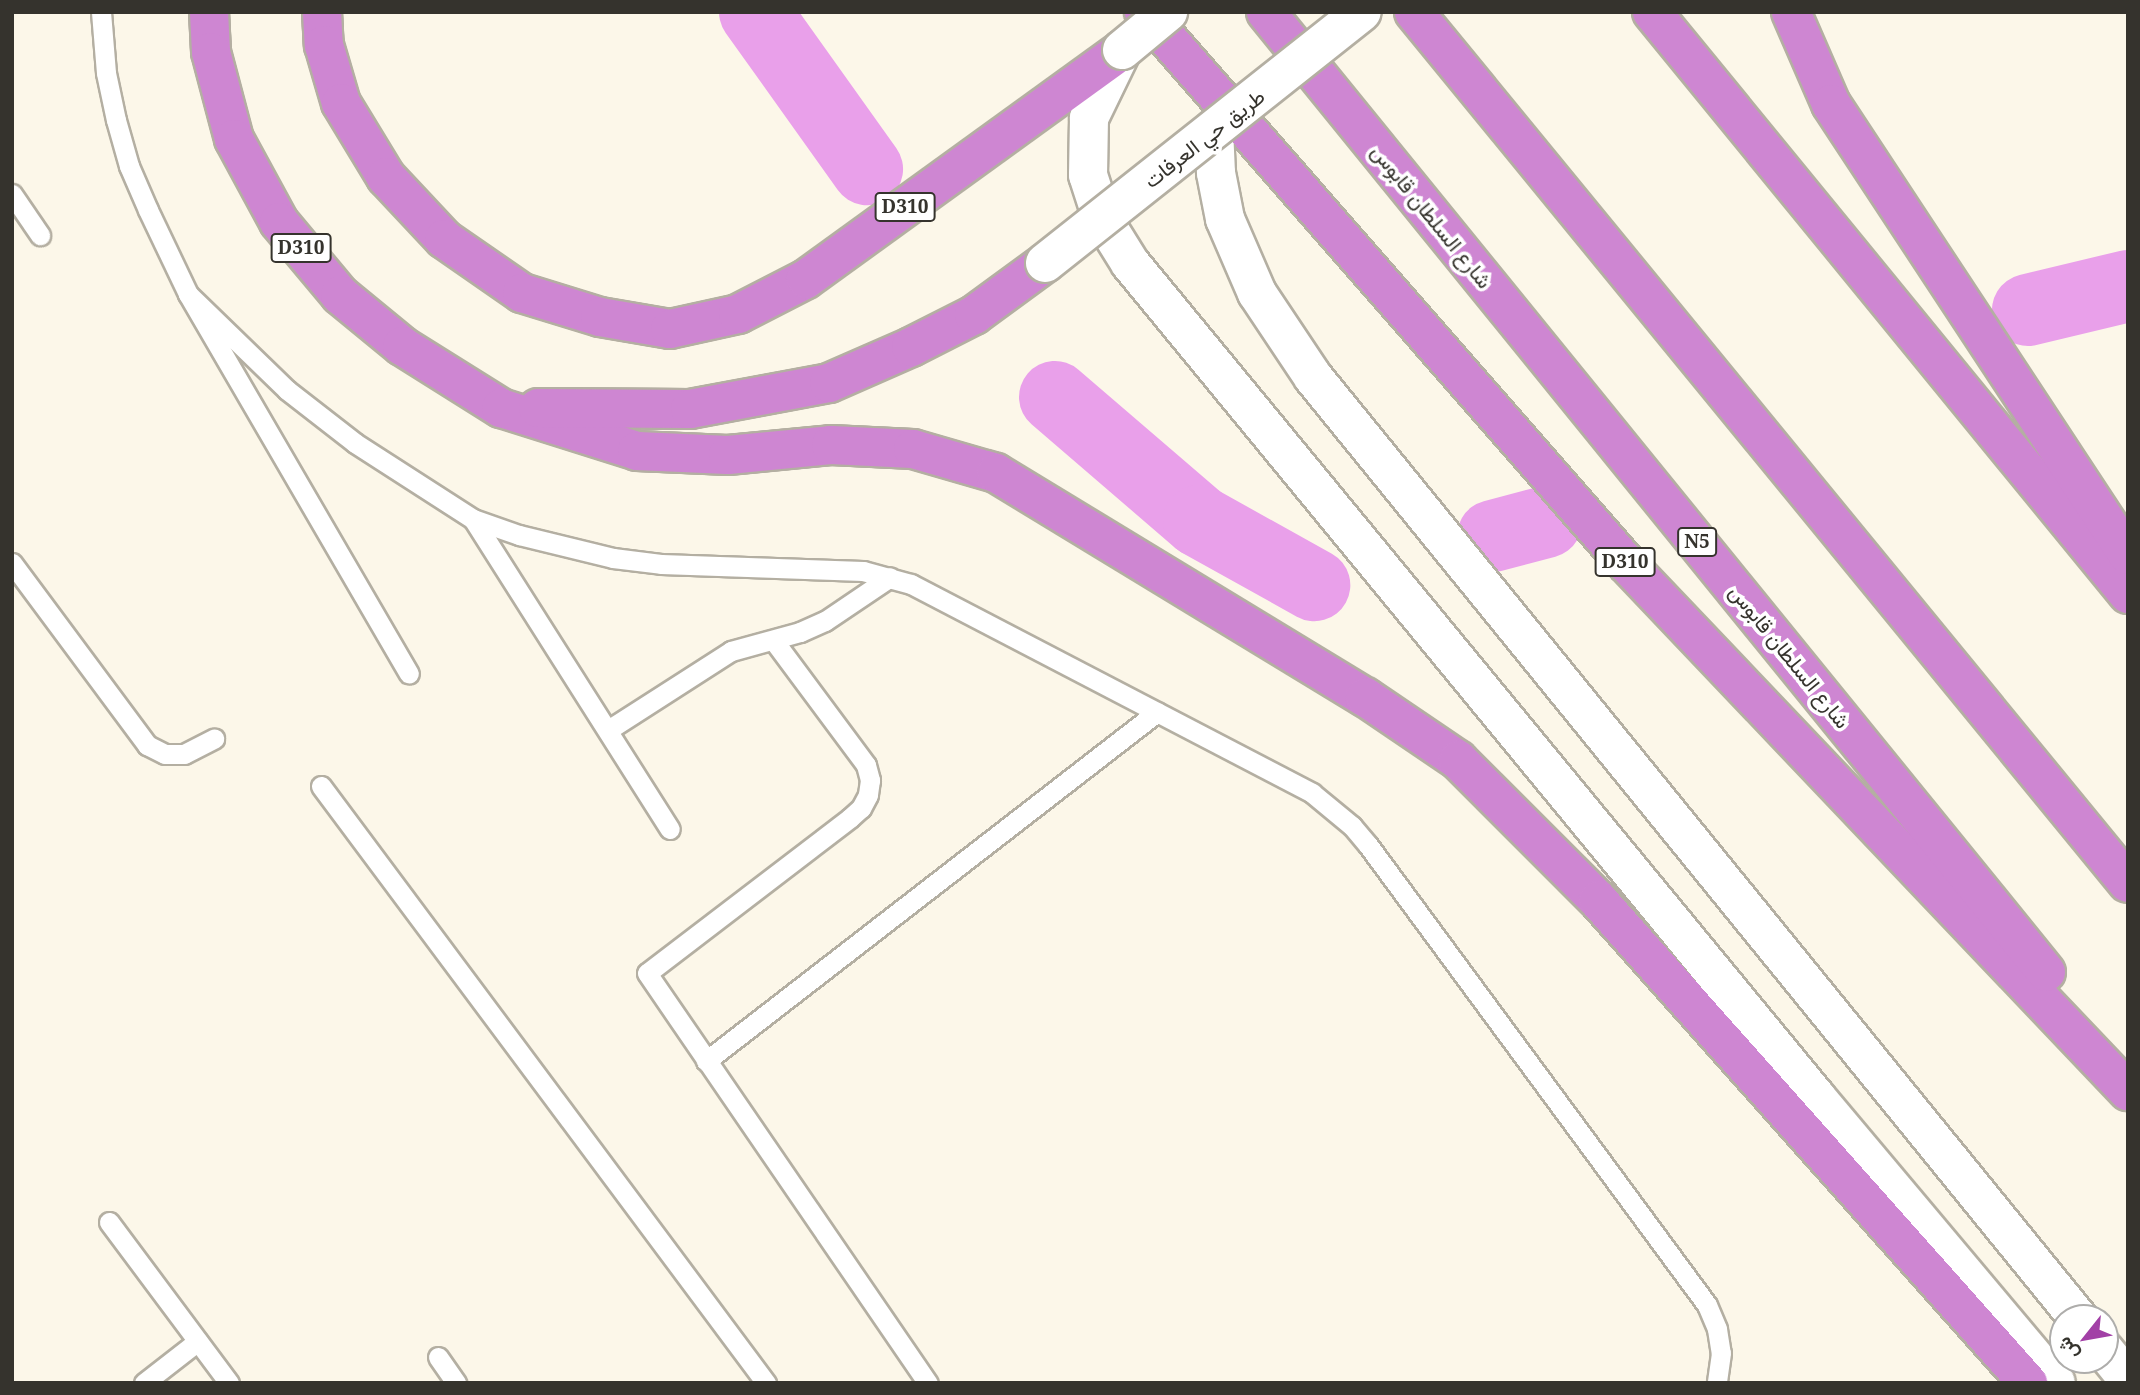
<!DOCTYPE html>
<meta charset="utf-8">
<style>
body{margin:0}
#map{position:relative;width:2140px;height:1395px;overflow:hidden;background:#fcf7e9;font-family:"Noto Serif",Vazirmatn,serif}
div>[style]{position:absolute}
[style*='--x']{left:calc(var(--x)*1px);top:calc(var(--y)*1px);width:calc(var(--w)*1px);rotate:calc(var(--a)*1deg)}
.river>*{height:72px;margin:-36px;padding:0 36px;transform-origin:36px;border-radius:36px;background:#e9a0ea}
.roads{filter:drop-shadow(2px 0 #b4afa2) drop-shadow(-2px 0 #b4afa2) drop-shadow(0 2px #b4afa2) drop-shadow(0 -2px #b4afa2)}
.service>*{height:19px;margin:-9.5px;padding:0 9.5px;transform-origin:9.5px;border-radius:9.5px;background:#fff}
.tertiary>*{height:38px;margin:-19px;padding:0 19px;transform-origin:19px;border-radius:19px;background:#fff}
.trunk>*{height:38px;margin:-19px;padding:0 19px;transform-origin:19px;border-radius:19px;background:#ce86d2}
.bridges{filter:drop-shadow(2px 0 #b4afa2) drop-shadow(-2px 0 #b4afa2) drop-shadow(0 2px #b4afa2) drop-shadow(0 -2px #b4afa2)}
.secondary-bridge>*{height:38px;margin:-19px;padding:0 19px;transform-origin:19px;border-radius:19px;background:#fff}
span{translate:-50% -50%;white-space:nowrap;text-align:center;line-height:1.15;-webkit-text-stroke:7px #fff;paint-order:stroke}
.shield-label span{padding:2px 5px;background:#fff;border:2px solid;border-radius:5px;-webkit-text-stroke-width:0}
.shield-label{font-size:19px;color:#35332d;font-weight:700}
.street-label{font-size:21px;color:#35332d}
.frame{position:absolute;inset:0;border:14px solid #35332d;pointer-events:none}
.north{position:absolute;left:2049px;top:1304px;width:70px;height:70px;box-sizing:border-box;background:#fff;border:2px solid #aeadab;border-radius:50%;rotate:239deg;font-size:19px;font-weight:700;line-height:28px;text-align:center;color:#35332d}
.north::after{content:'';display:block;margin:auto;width:24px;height:32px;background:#a240a6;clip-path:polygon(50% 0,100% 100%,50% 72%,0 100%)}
</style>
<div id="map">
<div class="river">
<i style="--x:755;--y:12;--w:193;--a:54.5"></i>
<i style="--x:2028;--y:310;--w:103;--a:-13.5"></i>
<i style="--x:1055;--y:397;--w:190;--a:40.7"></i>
<i style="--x:1199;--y:521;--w:132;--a:29.1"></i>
<i style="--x:1493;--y:536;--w:55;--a:-14.8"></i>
</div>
<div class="roads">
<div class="service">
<i style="--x:101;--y:12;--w:61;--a:85.3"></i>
<i style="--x:106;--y:73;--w:48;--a:78"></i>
<i style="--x:116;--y:120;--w:48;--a:74.2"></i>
<i style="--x:129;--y:166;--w:48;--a:66.6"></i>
<i style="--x:148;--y:210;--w:93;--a:64.5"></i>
<i style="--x:188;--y:294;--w:439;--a:59.8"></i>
<i style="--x:12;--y:194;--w:50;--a:55.7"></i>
<i style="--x:188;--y:294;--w:138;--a:44.1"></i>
<i style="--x:287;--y:390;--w:86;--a:37.9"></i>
<i style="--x:355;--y:443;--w:140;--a:32.8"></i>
<i style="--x:473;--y:519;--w:49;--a:19.2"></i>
<i style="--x:519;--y:535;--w:97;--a:13.7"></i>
<i style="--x:613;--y:558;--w:48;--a:7.1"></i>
<i style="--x:661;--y:564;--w:202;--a:2"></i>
<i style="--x:863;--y:571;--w:50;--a:15.2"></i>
<i style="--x:911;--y:584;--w:452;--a:27.5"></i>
<i style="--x:1312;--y:793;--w:52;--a:39.5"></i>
<i style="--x:1352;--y:826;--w:25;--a:50"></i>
<i style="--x:1368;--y:845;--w:571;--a:53.61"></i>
<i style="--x:1707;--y:1305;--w:26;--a:67"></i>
<i style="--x:1717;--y:1329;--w:24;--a:81"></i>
<i style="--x:1721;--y:1353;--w:30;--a:98"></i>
<i style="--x:473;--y:519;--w:367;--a:57.6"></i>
<i style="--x:12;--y:563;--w:227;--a:53.4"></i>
<i style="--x:147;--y:745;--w:20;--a:27"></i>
<i style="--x:165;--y:754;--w:19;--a:0"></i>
<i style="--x:184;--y:754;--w:34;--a:-27"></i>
<i style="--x:774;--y:641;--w:154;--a:53.4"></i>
<i style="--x:866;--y:765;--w:16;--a:75"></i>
<i style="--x:870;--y:780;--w:15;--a:98"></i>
<i style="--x:868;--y:795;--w:15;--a:118"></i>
<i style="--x:861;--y:808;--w:15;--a:138"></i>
<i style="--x:850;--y:818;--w:255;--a:142.6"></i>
<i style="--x:647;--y:973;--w:497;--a:55.6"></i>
<i style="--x:608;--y:730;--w:146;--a:-32.7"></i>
<i style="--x:731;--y:651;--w:72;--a:-15.4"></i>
<i style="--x:800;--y:632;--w:27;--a:-24"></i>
<i style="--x:825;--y:621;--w:78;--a:-34.1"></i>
<i style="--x:321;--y:786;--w:745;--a:53.3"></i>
<i style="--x:706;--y:1061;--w:570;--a:-37.73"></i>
<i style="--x:109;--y:1222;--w:201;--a:53.3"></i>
<i style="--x:438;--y:1357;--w:32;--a:55"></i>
<i style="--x:144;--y:1383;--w:68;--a:-37.9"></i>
</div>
<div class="tertiary">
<i style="--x:1122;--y:50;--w:76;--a:115.9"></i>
<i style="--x:1089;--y:118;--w:57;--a:91"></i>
<i style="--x:1088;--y:175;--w:45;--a:72"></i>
<i style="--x:1102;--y:218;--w:53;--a:58.1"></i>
<i style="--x:1130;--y:263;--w:1080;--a:50.56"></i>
<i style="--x:1816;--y:1097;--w:373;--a:50"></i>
<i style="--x:1214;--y:129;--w:44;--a:87.4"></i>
<i style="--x:1216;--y:173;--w:47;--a:78.9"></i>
<i style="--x:1225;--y:219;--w:81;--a:66.6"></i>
<i style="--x:1257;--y:293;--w:101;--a:56.3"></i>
<i style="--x:1313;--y:377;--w:1213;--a:50.89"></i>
<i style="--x:2105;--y:1351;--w:36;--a:51"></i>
</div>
<div class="trunk">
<i style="--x:209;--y:12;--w:40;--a:87.1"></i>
<i style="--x:211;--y:52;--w:90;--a:75.2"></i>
<i style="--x:234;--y:139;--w:94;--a:61.5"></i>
<i style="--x:279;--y:222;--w:95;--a:50.1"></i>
<i style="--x:340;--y:295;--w:80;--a:39.4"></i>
<i style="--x:402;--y:346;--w:117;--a:32.1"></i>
<i style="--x:501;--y:408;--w:143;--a:17.5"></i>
<i style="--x:637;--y:451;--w:91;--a:2.5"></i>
<i style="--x:728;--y:455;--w:103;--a:-5.5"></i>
<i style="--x:831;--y:445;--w:82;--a:2.8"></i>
<i style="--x:913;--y:449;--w:86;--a:16.1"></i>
<i style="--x:996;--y:473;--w:432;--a:31.3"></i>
<i style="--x:1365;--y:697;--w:112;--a:34.1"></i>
<i style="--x:1458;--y:760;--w:198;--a:45"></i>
<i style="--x:1598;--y:900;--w:647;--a:48.32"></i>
<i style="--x:322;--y:12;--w:33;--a:87"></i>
<i style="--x:324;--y:45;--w:60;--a:73.7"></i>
<i style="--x:341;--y:103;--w:87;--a:58.7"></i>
<i style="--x:386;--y:177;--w:85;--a:46.9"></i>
<i style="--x:444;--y:239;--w:95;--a:34.7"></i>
<i style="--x:522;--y:293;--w:82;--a:17.1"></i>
<i style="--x:600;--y:317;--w:71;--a:9.7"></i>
<i style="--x:670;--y:329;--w:70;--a:-12.4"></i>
<i style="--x:738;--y:314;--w:76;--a:-27.2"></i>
<i style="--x:806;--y:279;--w:390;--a:-35.9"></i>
<i style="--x:1144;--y:12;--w:732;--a:48.82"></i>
<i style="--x:1626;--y:563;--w:729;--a:46.45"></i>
<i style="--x:1266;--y:12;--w:1237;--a:50.91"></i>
<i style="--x:1414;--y:12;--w:1126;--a:50.66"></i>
<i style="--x:1652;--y:12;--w:752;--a:50.72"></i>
<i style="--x:1791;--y:12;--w:100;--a:66.5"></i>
<i style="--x:1831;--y:104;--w:540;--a:56.63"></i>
<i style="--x:538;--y:408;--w:152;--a:0.4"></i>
<i style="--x:690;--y:409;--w:141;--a:-10.6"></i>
<i style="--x:829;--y:383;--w:90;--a:-23.7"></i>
<i style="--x:911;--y:347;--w:71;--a:-26.9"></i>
<i style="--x:974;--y:315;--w:88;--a:-36.2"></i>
</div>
</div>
<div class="bridges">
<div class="secondary-bridge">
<i style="--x:1122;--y:50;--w:60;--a:-39.6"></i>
<i style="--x:1045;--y:263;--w:404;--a:-38.4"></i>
</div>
</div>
<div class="shield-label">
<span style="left:905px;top:207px">D310</span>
<span style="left:301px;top:248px">D310</span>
<span style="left:1697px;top:542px">N5</span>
<span style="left:1625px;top:562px">D310</span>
</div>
<div class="street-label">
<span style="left:1204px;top:138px;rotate:-38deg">طريق حي العرفات</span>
<span style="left:1432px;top:216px;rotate:51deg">شارع السلطان قابوس</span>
<span style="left:1790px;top:656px;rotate:51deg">شارع السلطان قابوس</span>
</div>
<div class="frame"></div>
<div class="north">ش</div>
</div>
